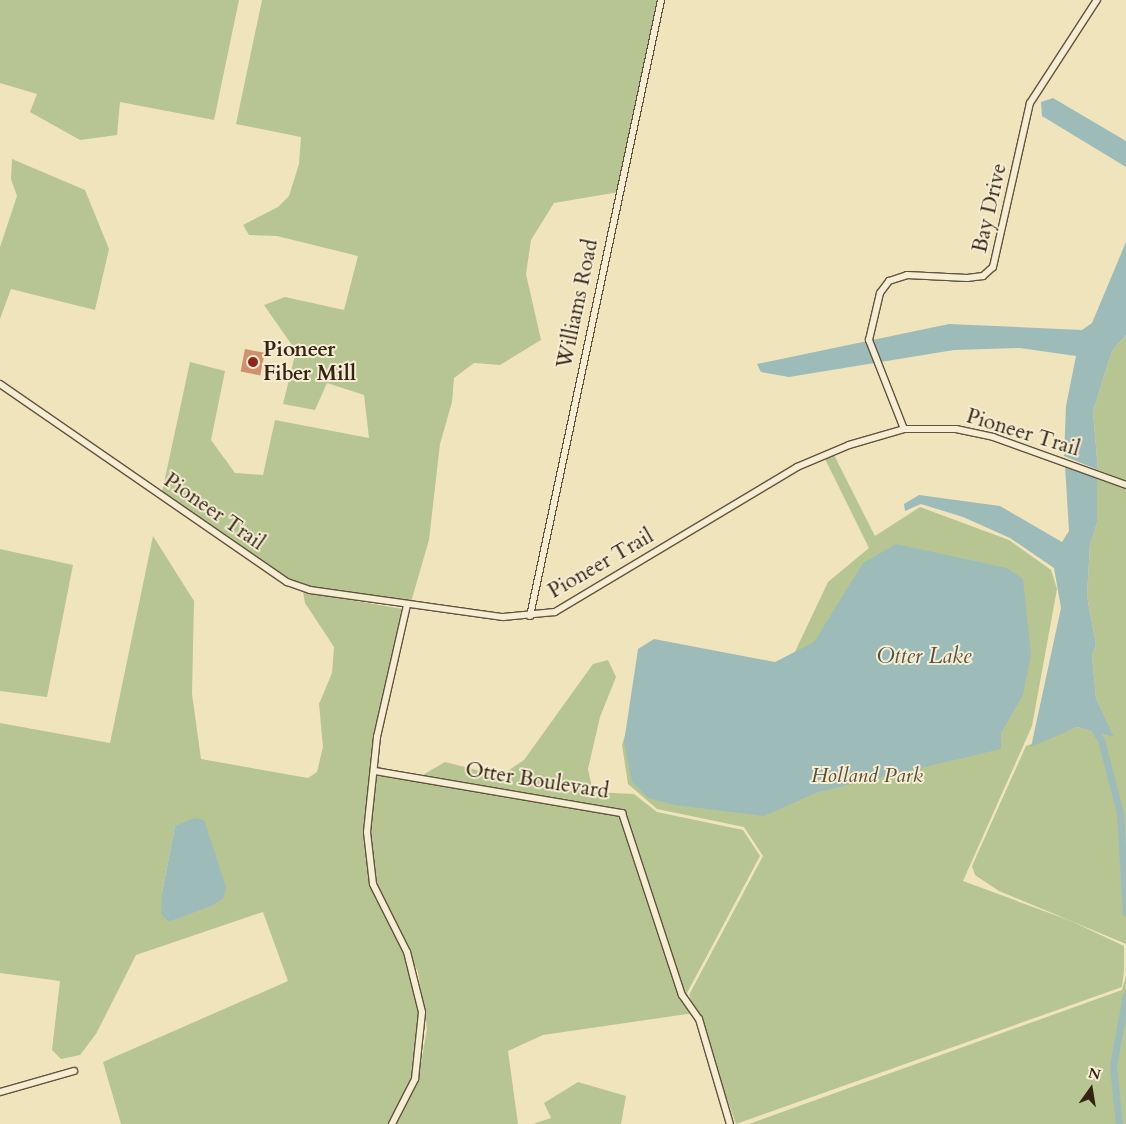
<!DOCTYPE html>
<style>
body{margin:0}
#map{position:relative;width:1126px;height:1124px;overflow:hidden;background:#f0e4bd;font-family:Cardo,serif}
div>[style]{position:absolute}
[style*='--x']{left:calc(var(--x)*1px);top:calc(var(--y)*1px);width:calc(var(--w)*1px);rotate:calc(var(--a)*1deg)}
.green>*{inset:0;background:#b7c593}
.water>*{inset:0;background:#9dbcb9}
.canal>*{height:7px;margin:-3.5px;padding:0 3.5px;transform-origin:3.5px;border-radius:3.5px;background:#9dbcb9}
.building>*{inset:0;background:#ce906f;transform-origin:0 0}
.roads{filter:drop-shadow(1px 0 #63533d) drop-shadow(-1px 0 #63533d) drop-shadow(0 1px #63533d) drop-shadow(0 -1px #63533d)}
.minor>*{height:6px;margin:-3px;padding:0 3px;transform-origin:3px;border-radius:3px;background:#f5edd4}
.dots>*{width:14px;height:14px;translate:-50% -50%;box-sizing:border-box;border:2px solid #f5edd4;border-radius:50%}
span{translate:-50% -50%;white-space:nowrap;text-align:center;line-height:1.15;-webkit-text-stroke:4px #f5edd4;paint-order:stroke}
.street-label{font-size:21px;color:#342312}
.poi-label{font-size:21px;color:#342312;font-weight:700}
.left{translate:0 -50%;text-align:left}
.park-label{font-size:21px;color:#554c32;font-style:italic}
.water-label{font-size:22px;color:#545144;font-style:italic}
.north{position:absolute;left:1066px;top:1064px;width:50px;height:50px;-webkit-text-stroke:4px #f5edd4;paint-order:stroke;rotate:13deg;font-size:14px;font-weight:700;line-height:20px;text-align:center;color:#342312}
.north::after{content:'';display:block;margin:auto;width:18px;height:22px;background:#342312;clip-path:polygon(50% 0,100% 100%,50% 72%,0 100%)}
</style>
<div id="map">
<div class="green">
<i style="clip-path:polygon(0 0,239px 0,214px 120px,120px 102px,117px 135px,80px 140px,30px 112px,37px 94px,0 83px)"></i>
<i style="clip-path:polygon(262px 0,661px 0,619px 192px,554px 203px,531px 240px,526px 274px,541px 340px,500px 365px,474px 363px,454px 378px,452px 402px,440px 444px,429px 540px,411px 602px,310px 587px,288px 579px,162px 492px,190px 362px,225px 371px,211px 440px,235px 473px,263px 475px,275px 420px,369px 438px,364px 395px,327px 383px,315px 410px,283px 404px,296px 351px,264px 305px,285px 297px,344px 310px,358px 256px,277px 236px,249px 235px,243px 225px,278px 207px,289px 196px,299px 164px,301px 137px,236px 124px)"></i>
<i style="clip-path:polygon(12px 159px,85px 190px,109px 249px,95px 310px,11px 289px,0 319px,0 247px,17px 196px,11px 179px)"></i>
<i style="clip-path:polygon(1126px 335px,1126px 481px,1098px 470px,1093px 411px,1112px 351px)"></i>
<i style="clip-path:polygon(834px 455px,875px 536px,920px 507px,1009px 540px,1051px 570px,1057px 589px,1032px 726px,963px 881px,1071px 921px,1124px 946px,1124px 970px,1122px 987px,736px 1124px,689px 995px,763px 856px,744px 827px,657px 809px,628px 784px,622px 745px,651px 651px,784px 675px,828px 582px,869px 548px,825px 459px)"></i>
<i style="clip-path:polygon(1097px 478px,1126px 489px,1126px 944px,999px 891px,975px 875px,972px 866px,1026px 746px,1077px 727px,1113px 736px,1096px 698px,1092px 655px,1096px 645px,1087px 596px,1090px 545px,1097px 523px)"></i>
<i style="clip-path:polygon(evenodd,153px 536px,194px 601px,192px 694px,201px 759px,308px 778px,317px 772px,323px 747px,319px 704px,332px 673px,334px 647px,305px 603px,303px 592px,403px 609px,373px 737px,363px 832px,370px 885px,404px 954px,419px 1012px,412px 1078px,388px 1124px,121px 1124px,103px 1062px,288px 981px,263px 912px,136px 955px,96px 1034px,80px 1055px,61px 1059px,52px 1050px,60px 981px,0 973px,0 723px,110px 743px,153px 536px,175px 826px,223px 899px,169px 922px,162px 893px,175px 826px)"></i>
<i style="clip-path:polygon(0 549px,73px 565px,47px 697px,0 691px)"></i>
<i style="clip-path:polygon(608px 660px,616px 677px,600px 717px,588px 769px,593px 792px,634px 794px,657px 812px,743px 830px,760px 856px,687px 993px,694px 1013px,543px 1035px,508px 1051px,518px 1124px,396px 1124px,418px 1080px,427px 1029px,418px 972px,376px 883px,370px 832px,378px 765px,388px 771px,421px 776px,445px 762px,500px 776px,524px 760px,593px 664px)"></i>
<i style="clip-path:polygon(1126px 976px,1126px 1124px,749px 1124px,1122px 990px)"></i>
<i style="clip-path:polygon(578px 1082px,626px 1096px,621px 1124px,533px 1124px,551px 1118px,544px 1103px)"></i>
</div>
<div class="water">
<i style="clip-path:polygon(1053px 98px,1126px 141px,1126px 167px,1042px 116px,1041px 102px)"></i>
<i style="clip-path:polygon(1126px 242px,1126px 335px,1112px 351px,1093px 411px,1098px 470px,1064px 456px,1066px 406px,1076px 356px,1020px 348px,954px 350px,789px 377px,761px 372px,757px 364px,949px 324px,1082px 330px,1092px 323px)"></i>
<i style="clip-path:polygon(1065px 465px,1097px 478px,1097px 523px,1090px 545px,1087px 596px,1096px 645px,1092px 655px,1096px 698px,1114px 737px,1077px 727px,1031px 747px,1061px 608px,1054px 568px,1010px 538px,963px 517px,921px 504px,905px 511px,904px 504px,919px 495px,1000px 506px,1062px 542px,1069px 531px)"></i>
<i style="clip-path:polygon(896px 544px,1007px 568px,1023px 579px,1031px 654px,1023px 695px,1001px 733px,1001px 749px,818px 792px,764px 816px,675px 805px,648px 798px,632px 782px,624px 742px,638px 649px,654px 639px,775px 662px,814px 642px,863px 563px)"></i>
<i style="clip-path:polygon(194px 818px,204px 820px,226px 887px,223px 899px,213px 905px,169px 922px,161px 914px,162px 893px,175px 826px)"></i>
</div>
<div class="canal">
<i style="--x:1091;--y:724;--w:19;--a:58"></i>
<i style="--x:1101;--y:740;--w:75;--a:75.4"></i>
<i style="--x:1120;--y:813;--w:100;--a:86.6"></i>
<i style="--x:1119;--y:1124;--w:58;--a:-95.9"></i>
<i style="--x:1113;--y:1066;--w:72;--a:-79.6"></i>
</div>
<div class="building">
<i style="left:245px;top:349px;width:20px;height:23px;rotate:11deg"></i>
</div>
<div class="roads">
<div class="minor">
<i style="--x:0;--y:384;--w:349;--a:34.6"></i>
<i style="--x:287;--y:582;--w:24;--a:19"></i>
<i style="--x:310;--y:590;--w:195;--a:8"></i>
<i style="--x:503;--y:617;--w:52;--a:-5.5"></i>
<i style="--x:555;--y:612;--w:282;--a:-30.9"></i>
<i style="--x:797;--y:467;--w:56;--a:-22.9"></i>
<i style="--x:849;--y:445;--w:57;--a:-16.2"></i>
<i style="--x:904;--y:429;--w:52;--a:0"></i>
<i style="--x:956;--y:429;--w:38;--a:12"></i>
<i style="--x:993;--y:437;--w:141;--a:19.8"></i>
<i style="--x:904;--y:429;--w:96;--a:-111.5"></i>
<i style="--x:869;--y:340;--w:48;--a:-76.8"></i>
<i style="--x:880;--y:293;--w:15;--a:-53"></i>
<i style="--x:889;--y:281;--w:19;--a:-18"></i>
<i style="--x:907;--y:275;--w:60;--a:2.9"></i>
<i style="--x:967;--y:278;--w:16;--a:-7"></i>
<i style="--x:983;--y:276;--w:13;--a:-42"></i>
<i style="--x:993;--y:267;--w:168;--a:-77.3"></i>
<i style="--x:1030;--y:103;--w:123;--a:-57"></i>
<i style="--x:530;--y:616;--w:630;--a:-77.99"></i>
<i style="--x:375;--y:771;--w:251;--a:9.7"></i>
<i style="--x:622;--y:813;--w:192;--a:71.8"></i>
<i style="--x:682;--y:995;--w:29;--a:55"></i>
<i style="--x:699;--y:1019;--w:109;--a:73.6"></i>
<i style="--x:0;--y:1092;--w:77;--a:-15.8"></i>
<i style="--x:392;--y:1124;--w:51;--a:-62.9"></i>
<i style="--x:415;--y:1079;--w:67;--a:-84"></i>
<i style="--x:422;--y:1012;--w:62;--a:-104"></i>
<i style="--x:407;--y:952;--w:76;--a:-116.6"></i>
<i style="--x:373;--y:884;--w:52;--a:-96.6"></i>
<i style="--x:367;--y:832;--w:96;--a:-84"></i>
<i style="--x:377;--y:737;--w:135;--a:-77.2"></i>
</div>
</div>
<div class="dots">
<i style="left:253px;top:362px;background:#8f2418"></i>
</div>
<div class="street-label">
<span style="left:990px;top:208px;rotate:-77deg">Bay Drive</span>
<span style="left:578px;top:304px;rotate:-78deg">Williams Road</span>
<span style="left:1023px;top:433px;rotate:17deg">Pioneer Trail</span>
<span style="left:214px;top:512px;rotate:35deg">Pioneer Trail</span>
<span style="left:601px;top:564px;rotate:-30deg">Pioneer Trail</span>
<span style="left:537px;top:781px;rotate:9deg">Otter Boulevard</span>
</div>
<div class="poi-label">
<span class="left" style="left:263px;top:362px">Pioneer<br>Fiber Mill</span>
</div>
<div class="park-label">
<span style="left:867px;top:776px">Holland Park</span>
</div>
<div class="water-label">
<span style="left:924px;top:657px">Otter Lake</span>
</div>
<div class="north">N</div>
</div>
